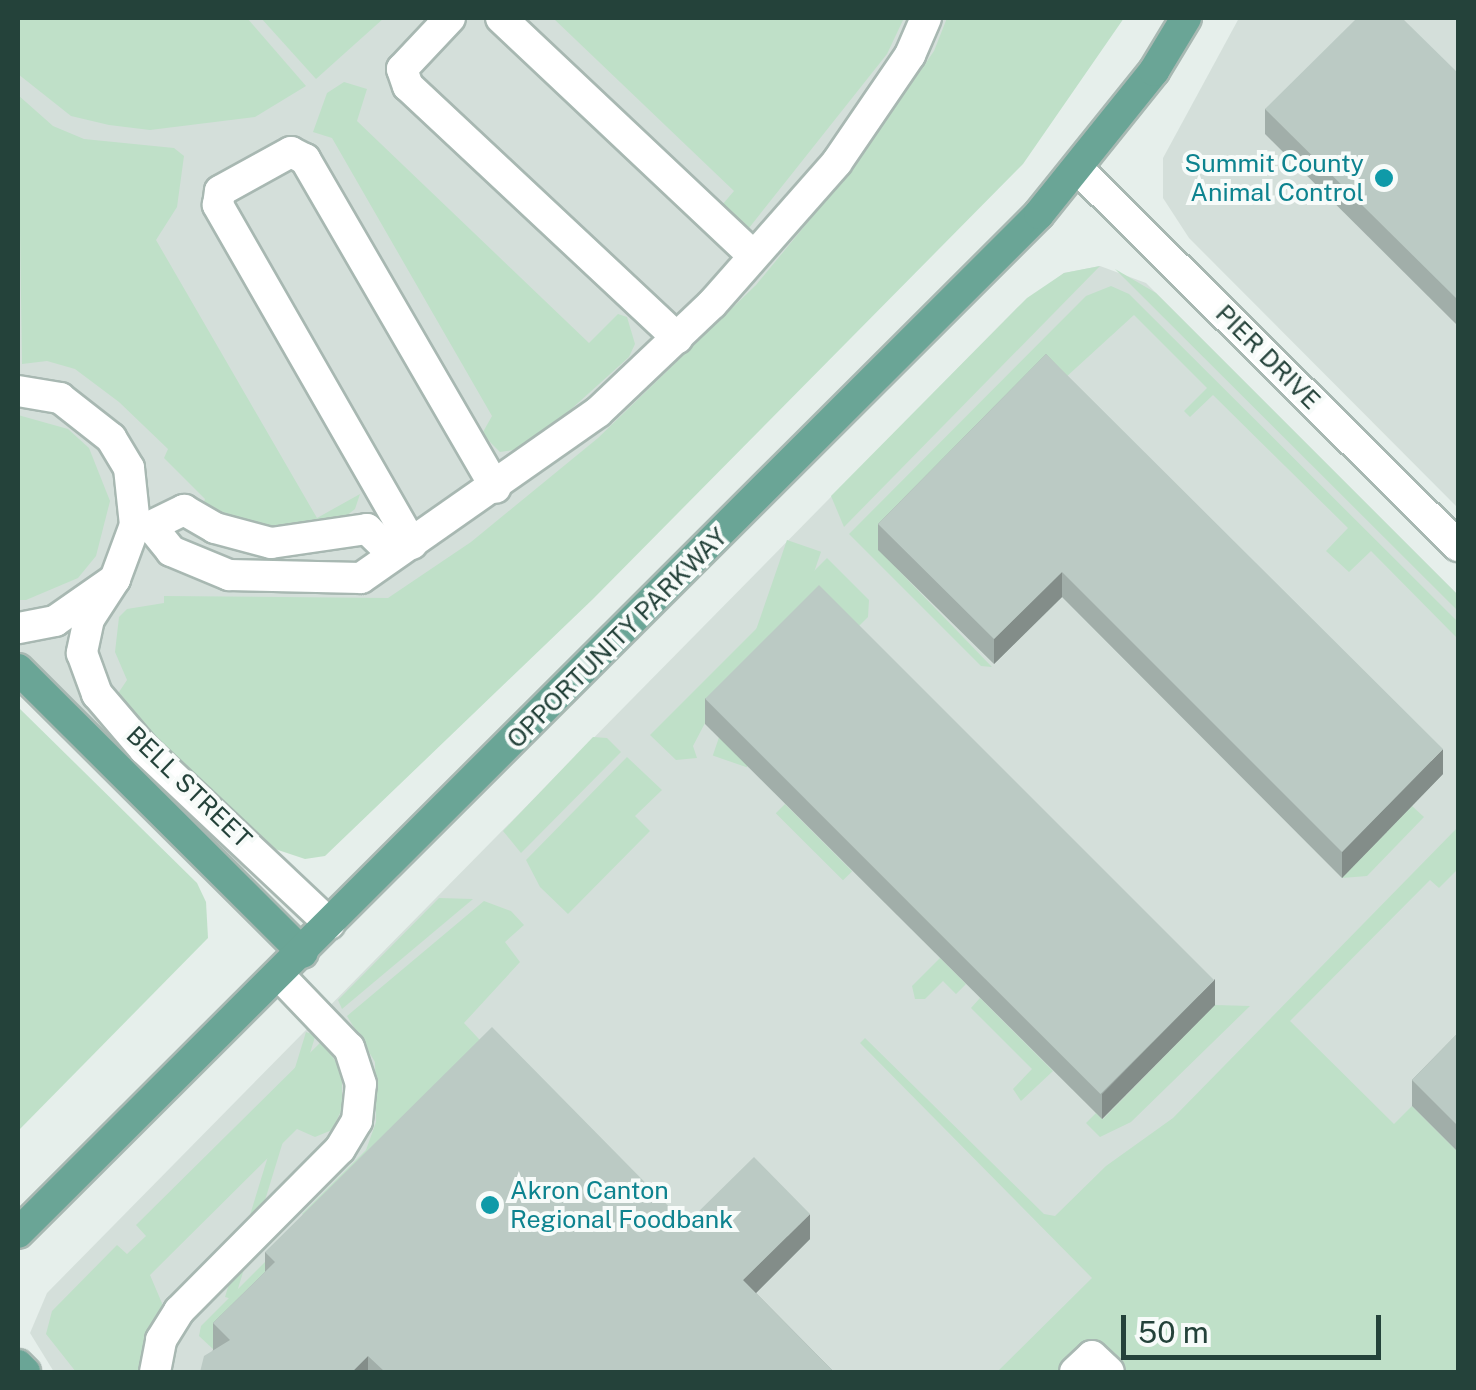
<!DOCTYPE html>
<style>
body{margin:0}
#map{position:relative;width:1476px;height:1390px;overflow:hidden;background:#e6efeb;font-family:"Public Sans",sans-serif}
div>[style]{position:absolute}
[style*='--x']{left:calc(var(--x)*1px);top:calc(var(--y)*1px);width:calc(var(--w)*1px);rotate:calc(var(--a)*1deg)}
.built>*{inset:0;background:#d4dfda}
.green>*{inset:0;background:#bfe0c8;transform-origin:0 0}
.roads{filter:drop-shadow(2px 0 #a8b8b2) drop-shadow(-2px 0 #a8b8b2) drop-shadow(0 2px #a8b8b2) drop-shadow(0 -2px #a8b8b2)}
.minor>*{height:30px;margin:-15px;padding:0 15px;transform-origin:15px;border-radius:15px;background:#fff}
.major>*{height:30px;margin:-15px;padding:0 15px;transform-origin:15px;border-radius:15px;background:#6aa596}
.wall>*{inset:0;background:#a1aea9}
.shaded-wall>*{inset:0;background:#838d89}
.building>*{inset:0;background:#bbcac4;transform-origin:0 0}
.dots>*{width:28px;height:28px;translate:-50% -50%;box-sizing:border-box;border:5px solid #f7fbf9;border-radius:50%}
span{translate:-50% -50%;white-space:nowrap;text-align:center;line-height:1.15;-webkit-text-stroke:8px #f7fbf9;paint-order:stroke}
.culture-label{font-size:25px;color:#0d838f}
.right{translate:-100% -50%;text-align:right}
.left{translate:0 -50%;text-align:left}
.street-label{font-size:25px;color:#24423a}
.frame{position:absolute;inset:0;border:20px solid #24423a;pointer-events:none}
.scale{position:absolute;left:1121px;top:1315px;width:260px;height:45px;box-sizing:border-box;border:5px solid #24423a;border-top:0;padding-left:12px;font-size:30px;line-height:35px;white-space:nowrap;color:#24423a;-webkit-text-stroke:8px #f7fbf9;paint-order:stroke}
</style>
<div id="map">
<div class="built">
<i style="clip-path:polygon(18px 18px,1094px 18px,978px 186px,244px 869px,18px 658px)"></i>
<i style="clip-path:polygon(1239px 18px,1458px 18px,1458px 508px,1189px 238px,1163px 198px,1163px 158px)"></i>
<i style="clip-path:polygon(1100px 266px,1146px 283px,1458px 595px,1458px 1372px,54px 1372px,30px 1333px,47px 1293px,1018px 307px,1064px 273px)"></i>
</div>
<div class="green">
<i style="clip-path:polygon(18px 18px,247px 18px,306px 86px,255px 117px,150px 130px,109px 125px,71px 116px,18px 74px)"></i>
<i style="clip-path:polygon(261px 18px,384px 18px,316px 79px)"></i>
<i style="clip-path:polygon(553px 18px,904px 18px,887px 54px,749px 228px,722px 205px,734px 191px)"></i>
<i style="clip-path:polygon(947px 18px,1124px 18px,1023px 164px,593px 599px,325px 856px,305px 859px,266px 846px,115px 698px,127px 680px,115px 652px,119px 617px,127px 609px,164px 603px,164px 596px,388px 598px,471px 542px,598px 438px,756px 285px,855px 165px,934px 51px)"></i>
<i style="clip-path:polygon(344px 82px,367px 89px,357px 121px,589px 343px,618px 314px,627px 317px,635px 344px,629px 357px,528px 448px,500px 452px,487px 439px,483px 432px,492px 416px,332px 138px,313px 132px,327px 93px)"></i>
<i style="clip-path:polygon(18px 95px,53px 126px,84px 139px,174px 148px,184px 156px,177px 207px,156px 240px,317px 518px,360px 494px,355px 509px,331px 528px,278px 529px,244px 521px,240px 526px,202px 506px,205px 499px,164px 458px,168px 449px,119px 402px,75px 369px,47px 361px,22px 364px)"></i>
<i style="clip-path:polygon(1100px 266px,844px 527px,831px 496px,1027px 298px,1064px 273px)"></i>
<i style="clip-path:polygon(1115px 269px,1156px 293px,1458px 595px,1458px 611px)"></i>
<i style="clip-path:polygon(1111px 286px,1129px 294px,1458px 622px,1458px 639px,1371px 551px,1349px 572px,1326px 551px,1348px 528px,1213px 395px,1190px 417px,1184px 411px,1207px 388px,1134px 315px,878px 549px,992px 667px,981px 666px,849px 534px,1086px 296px)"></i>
<i style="clip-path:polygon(18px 415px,68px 429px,89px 448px,110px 501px,96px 556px,78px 578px,26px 600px,18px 600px)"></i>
<i style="left:787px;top:540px;width:36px;height:228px;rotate:19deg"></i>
<i style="clip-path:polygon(827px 558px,869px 600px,868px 617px,847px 638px,705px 723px,693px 746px,697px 758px,676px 760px,650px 735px)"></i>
<i style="clip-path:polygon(18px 707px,197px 883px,206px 902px,208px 938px,18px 1131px)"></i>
<i style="clip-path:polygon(593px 737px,607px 738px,621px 752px,521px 853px,503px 831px)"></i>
<i style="clip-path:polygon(627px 757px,662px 790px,635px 816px,650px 831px,568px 914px,540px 887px,526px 860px)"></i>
<i style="left:785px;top:804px;width:95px;height:13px;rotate:45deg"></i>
<i style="clip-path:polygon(1412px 806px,1424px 817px,1367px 876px,1342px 878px)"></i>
<i style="clip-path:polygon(1458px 827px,1458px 869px,1439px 888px,1430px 880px,1290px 1021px,1394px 1124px,1412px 1106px,1458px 1152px,1458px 1372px,997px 1372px,1092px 1278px,860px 1043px,865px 1038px,1044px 1214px,1055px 1216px,1106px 1166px,1173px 1118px)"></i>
<i style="clip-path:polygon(439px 898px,473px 899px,342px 1009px,338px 1000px)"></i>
<i style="clip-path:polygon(484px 901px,511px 911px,524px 925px,505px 942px,520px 962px,464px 1023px,492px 1053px,316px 1227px,302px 1214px,366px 1150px,376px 1122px,375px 1062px,347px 1016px)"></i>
<i style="clip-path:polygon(940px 958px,966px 984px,956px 994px,943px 981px,925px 999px,915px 999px,912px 986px)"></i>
<i style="clip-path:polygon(980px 998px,1053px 1071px,1021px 1101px,1013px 1089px,1032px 1069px,971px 1008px)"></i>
<i style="clip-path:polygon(1215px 1005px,1250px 1006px,1131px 1122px,1100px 1137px,1086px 1123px,1096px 1113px,1103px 1119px)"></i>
<i style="left:306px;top:1032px;width:10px;height:277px;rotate:17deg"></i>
<i style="clip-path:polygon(322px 1041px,342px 1071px,342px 1109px,332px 1130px,315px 1137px,297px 1129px,150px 1275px,164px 1308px,144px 1343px,138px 1372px,76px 1372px,46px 1334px,52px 1311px,117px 1245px,127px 1254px,146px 1236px,136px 1225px)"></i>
<i style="clip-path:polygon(288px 1239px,275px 1288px,213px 1349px,199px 1336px,201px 1326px)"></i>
</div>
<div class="roads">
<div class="minor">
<i style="--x:450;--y:18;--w:70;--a:133.3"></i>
<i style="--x:402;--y:69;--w:18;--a:71"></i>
<i style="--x:408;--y:86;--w:369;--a:43.1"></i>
<i style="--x:501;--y:18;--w:347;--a:43.3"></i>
<i style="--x:1077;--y:168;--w:537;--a:44.77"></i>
<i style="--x:18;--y:391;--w:43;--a:9.5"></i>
<i style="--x:60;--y:398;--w:65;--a:38.1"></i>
<i style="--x:111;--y:438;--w:35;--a:59"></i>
<i style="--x:129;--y:468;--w:57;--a:84"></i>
<i style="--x:135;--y:525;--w:58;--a:110.3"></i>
<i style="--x:115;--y:579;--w:73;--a:145"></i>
<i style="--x:55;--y:621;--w:38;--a:169"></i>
<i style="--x:135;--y:525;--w:16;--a:4"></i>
<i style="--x:151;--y:526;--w:37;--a:-26"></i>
<i style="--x:184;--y:510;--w:36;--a:30"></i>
<i style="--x:215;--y:528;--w:58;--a:15"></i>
<i style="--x:271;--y:543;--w:97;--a:-8.3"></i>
<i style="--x:367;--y:529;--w:37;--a:44"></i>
<i style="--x:151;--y:526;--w:32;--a:51"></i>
<i style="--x:171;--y:551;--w:63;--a:22.5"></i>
<i style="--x:229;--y:575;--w:132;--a:1.3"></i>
<i style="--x:361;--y:578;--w:289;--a:-35"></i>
<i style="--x:598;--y:412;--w:157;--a:-43.5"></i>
<i style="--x:712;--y:304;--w:189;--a:-48.6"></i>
<i style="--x:837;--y:162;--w:130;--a:-55.7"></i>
<i style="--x:910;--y:55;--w:40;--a:-66.6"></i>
<i style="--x:412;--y:544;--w:391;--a:-119.8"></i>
<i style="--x:218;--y:205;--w:14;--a:-82"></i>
<i style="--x:220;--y:191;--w:81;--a:-28.8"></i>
<i style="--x:291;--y:152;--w:16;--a:27"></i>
<i style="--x:305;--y:159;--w:380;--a:59.9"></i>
<i style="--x:115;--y:579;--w:48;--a:123"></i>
<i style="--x:89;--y:619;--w:35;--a:102"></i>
<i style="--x:82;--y:653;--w:44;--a:69.9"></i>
<i style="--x:97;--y:694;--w:72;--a:49.5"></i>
<i style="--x:144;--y:749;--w:255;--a:43.3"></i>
<i style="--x:155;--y:1372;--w:33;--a:-79"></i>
<i style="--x:161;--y:1340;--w:34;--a:-58"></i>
<i style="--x:179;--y:1311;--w:228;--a:-45.2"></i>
<i style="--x:340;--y:1149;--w:33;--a:-59"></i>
<i style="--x:357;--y:1121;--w:37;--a:-84"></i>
<i style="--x:361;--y:1084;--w:38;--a:-108"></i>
<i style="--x:349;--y:1048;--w:100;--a:-133.8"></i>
<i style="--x:1075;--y:1372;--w:23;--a:-43"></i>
<i style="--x:1092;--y:1356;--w:23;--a:43"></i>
</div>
<div class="major">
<i style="--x:18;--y:669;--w:402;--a:44.9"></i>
<i style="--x:18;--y:1233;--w:1442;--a:-44.94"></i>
<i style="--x:1039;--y:214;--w:184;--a:-51.2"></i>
<i style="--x:1154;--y:71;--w:62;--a:-58.9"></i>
<i style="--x:18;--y:1365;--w:10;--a:45"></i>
</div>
</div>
<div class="wall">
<i style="clip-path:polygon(1458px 73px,1458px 326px,1265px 134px,1265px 109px)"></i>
<i style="clip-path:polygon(1046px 354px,1443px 774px,1342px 878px,1062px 597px,994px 664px,878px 550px,878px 524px)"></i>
<i style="clip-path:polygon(705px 698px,1215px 1005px,1102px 1119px,705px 724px)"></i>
<i style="clip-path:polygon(1458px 1033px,1458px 1152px,1412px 1106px,1412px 1080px)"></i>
<i style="clip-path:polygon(686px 1224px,810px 1239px,756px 1293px,834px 1372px,200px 1372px,213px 1350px,213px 1323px,265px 1272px,265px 1252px)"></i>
</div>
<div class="shaded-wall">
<i style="clip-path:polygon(1062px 572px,1062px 597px,994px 664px,994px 639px)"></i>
<i style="clip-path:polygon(1443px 749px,1443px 774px,1342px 878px,1342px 852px)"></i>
<i style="clip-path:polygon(1215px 979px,1215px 1005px,1102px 1119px,1102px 1094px)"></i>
<i style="clip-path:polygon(810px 1214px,810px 1239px,743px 1306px,743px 1280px)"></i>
<i style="clip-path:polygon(368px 1356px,368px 1372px,352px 1372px)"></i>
</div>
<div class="building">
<i style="clip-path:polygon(1357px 18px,1402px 18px,1458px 73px,1458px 300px,1265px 109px)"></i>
<i style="clip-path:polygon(1046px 354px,1443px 749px,1342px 852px,1062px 572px,994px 639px,878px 524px)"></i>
<i style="left:819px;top:585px;width:559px;height:161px;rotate:45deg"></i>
<i style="clip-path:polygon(492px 1027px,686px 1224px,754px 1157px,810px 1214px,743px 1280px,834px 1372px,385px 1372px,368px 1356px,352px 1372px,200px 1372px,204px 1356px,230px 1340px,213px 1323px,275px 1262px,265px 1252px)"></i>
<i style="clip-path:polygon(1458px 1033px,1458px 1126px,1412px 1080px)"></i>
</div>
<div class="dots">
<i style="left:1384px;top:178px;background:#0f9aa8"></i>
<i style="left:490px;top:1205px;background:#0f9aa8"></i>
</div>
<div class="culture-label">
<span class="right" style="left:1364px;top:178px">Summit County<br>Animal Control</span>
<span class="left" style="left:510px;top:1205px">Akron Canton<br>Regional Foodbank</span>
</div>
<div class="street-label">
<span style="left:1268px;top:357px;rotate:45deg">PIER DRIVE</span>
<span style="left:617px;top:638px;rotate:-45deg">OPPORTUNITY PARKWAY</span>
<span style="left:189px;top:787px;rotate:44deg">BELL STREET</span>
</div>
<div class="frame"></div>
<div class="scale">50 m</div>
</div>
